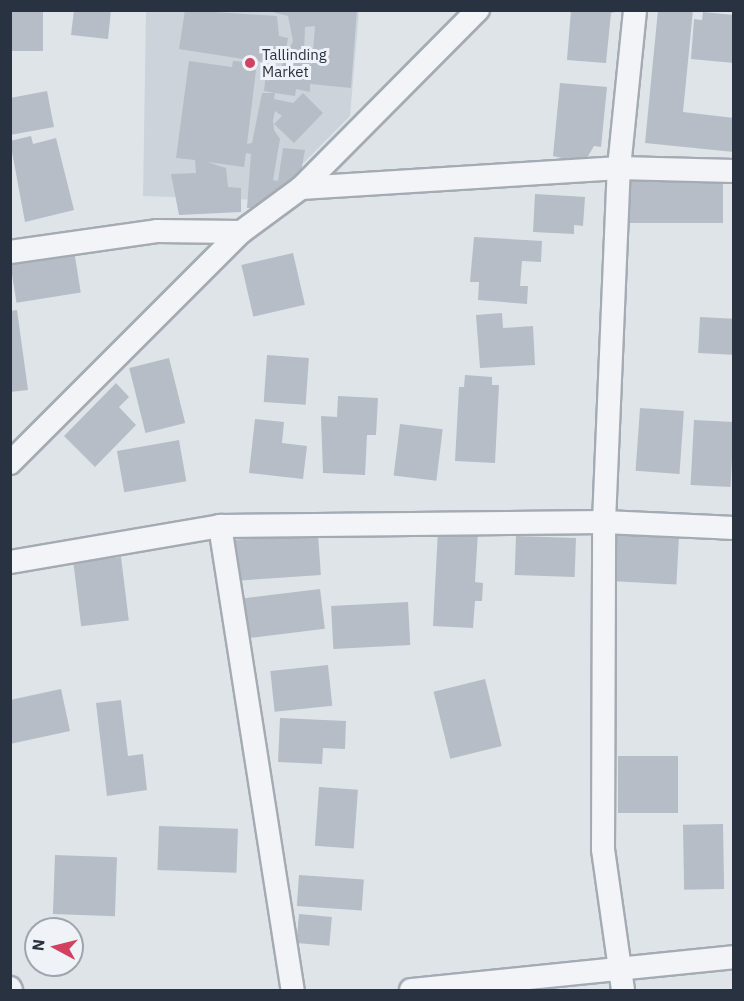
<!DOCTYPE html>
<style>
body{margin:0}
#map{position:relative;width:744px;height:1001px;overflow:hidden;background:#dfe4e9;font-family:"IBM Plex Sans",sans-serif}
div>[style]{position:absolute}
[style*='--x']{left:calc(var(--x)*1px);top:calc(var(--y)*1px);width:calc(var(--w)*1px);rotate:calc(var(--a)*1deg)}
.built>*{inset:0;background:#cdd3db}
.building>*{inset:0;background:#b6bdc6;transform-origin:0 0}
.roads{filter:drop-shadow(2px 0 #a4abb3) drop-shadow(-2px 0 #a4abb3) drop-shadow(0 2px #a4abb3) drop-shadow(0 -2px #a4abb3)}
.street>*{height:22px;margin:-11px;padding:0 11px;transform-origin:11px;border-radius:11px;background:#f2f4f7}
.dots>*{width:16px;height:16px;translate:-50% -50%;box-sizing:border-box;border:3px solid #eff2f6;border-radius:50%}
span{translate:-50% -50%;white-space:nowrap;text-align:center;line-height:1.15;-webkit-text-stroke:6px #eff2f6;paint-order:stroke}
.poi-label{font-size:15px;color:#283241}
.left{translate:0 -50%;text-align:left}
.frame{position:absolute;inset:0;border:12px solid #283241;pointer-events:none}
.north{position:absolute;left:24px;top:917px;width:60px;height:60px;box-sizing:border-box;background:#eff2f6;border:2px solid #9fa5ae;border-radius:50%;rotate:277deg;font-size:16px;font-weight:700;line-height:24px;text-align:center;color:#283241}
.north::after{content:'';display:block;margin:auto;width:21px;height:27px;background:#d2415f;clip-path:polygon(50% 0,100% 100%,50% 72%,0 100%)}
</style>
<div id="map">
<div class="built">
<i style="clip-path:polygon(146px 11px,359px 11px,350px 116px,267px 200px,143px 196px)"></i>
</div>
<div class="building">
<i style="left:10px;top:10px;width:33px;height:41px"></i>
<i style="clip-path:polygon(74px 10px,111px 10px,108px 39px,71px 35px)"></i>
<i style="clip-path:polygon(185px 10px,277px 16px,279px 36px,288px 38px,286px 50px,278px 48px,276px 64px,179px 49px)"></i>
<i style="clip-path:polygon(evenodd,265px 10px,357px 10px,351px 88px,310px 84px,310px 92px,296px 89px,295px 96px,275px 93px,274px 99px,293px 103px,303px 93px,323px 113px,294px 143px,274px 124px,282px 116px,275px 111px,273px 120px,274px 130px,280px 139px,273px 180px,278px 181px,283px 148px,305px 150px,299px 183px,270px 209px,247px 208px,251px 154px,246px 153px,244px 167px,207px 162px,226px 168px,228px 187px,241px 188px,241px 212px,179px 215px,171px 174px,196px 173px,195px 160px,176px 158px,189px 61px,232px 67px,233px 61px,244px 62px,243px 68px,256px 70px,247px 144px,252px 143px,262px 93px,275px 93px,264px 91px,267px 65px,281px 67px,293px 41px,288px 16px,265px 10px,315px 26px,312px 64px,311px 64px,312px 51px,304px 51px,305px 27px,315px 26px)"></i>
<i style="clip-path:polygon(571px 10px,623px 10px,611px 13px,606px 63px,567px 60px)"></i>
<i style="clip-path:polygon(658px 10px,693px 10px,683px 112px,734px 118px,734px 152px,645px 143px)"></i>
<i style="clip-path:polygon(703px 12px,734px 15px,734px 63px,691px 59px,694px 19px,702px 20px)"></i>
<i style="clip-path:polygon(560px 83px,607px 87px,601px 147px,594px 146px,584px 163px,553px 156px)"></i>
<i style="clip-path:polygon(47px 91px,54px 127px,10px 135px,10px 98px)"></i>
<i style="clip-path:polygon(31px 136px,33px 144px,56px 138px,74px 210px,25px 222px,10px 141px)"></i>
<i style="left:723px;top:174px;width:49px;height:98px;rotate:90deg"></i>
<i style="clip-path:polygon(535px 194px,585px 197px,583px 226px,574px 225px,574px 234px,533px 232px)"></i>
<i style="clip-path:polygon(474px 237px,542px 241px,541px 262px,522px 261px,520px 286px,528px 286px,527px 304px,478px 300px,479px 282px,470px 282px)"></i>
<i style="left:74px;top:250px;width:43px;height:65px;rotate:81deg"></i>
<i style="left:293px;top:253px;width:53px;height:53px;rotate:77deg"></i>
<i style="clip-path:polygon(17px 310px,28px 390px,10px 392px,10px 311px)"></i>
<i style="clip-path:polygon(502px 313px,503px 328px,533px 326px,535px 365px,480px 368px,476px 315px)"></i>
<i style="left:700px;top:317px;width:34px;height:36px;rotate:3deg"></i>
<i style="left:267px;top:355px;width:42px;height:47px;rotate:4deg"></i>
<i style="left:169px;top:358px;width:67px;height:41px;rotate:76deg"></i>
<i style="clip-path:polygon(465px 375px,492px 377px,492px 385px,499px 385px,495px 463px,455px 461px,459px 387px,464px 387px)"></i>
<i style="clip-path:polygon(116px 383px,129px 397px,119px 407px,136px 425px,95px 467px,64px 436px)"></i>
<i style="clip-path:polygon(338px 396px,378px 398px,376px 435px,367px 435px,365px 475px,323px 473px,321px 416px,337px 417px)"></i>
<i style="left:640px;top:408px;width:44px;height:63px;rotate:4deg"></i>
<i style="clip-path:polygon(255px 419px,284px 422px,282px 443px,307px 446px,303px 479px,249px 473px)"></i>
<i style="left:694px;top:420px;width:40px;height:65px;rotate:3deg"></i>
<i style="left:400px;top:424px;width:43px;height:52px;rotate:7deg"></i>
<i style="left:179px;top:440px;width:42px;height:63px;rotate:80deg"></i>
<i style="clip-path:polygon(438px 530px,478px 532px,475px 582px,483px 583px,482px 601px,475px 601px,473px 628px,433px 626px)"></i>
<i style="left:613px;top:533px;width:66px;height:48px;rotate:3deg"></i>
<i style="left:318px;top:534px;width:41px;height:84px;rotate:86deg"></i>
<i style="left:516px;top:536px;width:60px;height:39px;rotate:2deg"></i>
<i style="left:121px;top:557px;width:64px;height:48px;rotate:83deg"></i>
<i style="left:320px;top:589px;width:40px;height:78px;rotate:83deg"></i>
<i style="left:408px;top:602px;width:43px;height:77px;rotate:87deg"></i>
<i style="left:328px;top:665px;width:41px;height:58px;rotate:84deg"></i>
<i style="left:485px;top:679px;width:69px;height:53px;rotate:76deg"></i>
<i style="clip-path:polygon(61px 689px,70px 731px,10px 744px,10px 700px)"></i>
<i style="clip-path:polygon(121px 700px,128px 756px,143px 754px,147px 790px,107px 796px,96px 703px)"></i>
<i style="clip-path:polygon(280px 718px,346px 721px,345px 749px,323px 748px,322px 764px,278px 762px)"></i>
<i style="left:618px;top:756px;width:60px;height:57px"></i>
<i style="left:319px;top:787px;width:39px;height:59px;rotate:4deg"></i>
<i style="left:723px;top:824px;width:65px;height:40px;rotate:89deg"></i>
<i style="left:159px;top:826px;width:79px;height:44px;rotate:2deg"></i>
<i style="left:55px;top:855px;width:62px;height:59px;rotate:2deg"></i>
<i style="left:299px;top:875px;width:65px;height:31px;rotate:4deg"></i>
<i style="left:299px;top:914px;width:33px;height:29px;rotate:5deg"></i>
</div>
<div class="roads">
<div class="street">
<i style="--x:301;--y:188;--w:319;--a:-3.6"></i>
<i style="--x:619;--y:168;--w:115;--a:1.5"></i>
<i style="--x:10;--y:252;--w:148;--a:-8.1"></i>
<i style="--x:157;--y:231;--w:84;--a:0.7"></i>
<i style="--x:10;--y:463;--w:327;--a:-45"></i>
<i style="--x:241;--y:232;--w:74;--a:-36.3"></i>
<i style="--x:301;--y:188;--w:251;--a:-45.2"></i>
<i style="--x:220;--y:526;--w:470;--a:81.1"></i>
<i style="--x:10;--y:562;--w:213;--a:-9.7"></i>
<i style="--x:220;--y:526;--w:384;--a:-0.6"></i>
<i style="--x:604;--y:522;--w:130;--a:2.6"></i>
<i style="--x:10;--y:988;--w:2;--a:63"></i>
<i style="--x:411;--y:990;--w:325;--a:-5.8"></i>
<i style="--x:623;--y:990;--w:142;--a:-98.1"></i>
<i style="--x:603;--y:849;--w:327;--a:-89.8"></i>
<i style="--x:604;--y:522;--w:354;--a:-87.6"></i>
<i style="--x:619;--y:168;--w:159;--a:-84.2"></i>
</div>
</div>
<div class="dots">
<i style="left:250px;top:63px;background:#d2415f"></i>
</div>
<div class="poi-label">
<span class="left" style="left:262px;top:63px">Tallinding<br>Market</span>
</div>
<div class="frame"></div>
<div class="north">N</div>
</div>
